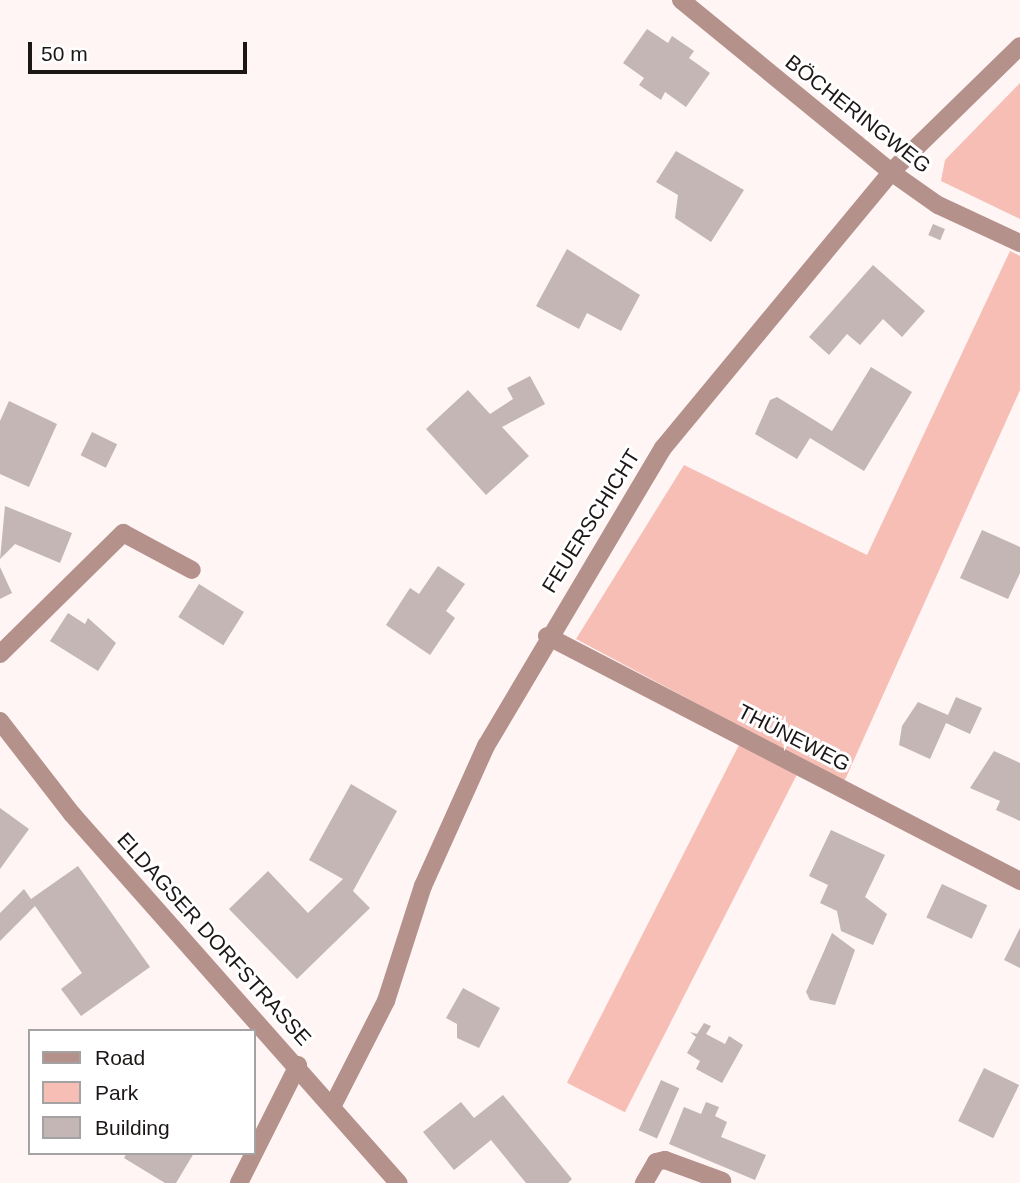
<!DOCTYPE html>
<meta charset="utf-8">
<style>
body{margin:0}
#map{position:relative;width:1020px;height:1183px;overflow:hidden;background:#fef5f4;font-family:Helvetica,sans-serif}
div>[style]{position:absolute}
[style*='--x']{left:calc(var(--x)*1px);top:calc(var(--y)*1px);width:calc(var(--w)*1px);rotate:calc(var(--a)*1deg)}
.green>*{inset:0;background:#f7beb6;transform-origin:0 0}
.building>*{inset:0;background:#c3b6b4;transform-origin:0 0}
.minor>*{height:18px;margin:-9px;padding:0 9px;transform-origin:9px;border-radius:9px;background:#b5918c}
span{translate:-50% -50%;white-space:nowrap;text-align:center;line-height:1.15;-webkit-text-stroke:6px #fff;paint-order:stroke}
.street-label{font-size:21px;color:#1c1716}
.legend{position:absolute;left:28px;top:1029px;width:228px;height:126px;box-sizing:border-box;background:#fff;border:2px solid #a4a2a2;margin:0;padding:9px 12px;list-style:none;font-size:21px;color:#1c1716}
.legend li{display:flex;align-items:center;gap:14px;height:35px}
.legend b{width:35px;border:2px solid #a4a2a2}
.scale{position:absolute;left:28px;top:42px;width:219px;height:32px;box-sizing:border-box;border:4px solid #1c1716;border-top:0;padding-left:9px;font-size:21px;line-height:24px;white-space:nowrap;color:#1c1716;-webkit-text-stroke:5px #fff;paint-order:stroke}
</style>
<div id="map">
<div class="green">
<i style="clip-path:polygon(1020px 83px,1020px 219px,941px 181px,945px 160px)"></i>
<i style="clip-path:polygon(1010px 251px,1020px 256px,1020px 390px,844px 782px,576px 639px,684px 465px,867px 555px)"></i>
<i style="left:739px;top:745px;width:65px;height:379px;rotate:27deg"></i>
</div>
<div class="building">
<i style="clip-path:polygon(647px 29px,668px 43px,672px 36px,694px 51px,689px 58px,710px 73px,686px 107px,665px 92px,661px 100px,639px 85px,644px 78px,623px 63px)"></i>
<i style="clip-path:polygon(676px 151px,744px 190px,711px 242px,675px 218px,678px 195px,656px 182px)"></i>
<i style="left:933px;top:224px;width:13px;height:12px;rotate:23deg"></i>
<i style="clip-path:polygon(567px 249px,640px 295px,621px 331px,587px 313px,579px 329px,536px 306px)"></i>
<i style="clip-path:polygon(873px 265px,925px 311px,902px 337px,883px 319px,860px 345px,847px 334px,829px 355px,809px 337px)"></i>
<i style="clip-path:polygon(871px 367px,912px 392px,864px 471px,810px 438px,797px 459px,755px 434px,770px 400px,777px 397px,832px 431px)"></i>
<i style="clip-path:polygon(530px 376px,545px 404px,502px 427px,529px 456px,486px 495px,426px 429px,468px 390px,490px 414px,513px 399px,507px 388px)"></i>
<i style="clip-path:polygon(9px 401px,57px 424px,29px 487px,0 474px,0 421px)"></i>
<i style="left:92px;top:432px;width:28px;height:26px;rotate:26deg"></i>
<i style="clip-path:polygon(5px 506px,72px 533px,60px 563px,15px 544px,0 559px)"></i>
<i style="clip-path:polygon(982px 530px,1020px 547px,1020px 573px,1008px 599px,960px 578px)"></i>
<i style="clip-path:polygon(438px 566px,465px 584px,446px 611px,455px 618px,430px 655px,386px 625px,410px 588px,419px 594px)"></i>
<i style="clip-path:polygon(0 567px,12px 593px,0 599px)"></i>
<i style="left:199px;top:584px;width:53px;height:39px;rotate:32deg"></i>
<i style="clip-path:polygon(68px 613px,85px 624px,88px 618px,116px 643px,98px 671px,50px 641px)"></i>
<i style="clip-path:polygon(956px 697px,982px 708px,970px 734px,946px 723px,930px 759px,899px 745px,902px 726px,918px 702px,948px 715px)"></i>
<i style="clip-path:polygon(994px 751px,1020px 763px,1020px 821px,996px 810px,1000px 801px,970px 788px)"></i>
<i style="clip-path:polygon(351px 784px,397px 811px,353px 891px,370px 908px,297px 979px,229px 909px,268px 871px,308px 913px,343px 879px,309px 860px)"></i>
<i style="clip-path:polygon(0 808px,29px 829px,0 869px)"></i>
<i style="clip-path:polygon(831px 830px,885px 855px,865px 897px,887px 914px,873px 945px,841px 931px,837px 911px,820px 903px,828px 885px,809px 876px)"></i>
<i style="clip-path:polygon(78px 866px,150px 967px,81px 1016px,61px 989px,82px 973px,35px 906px,0 941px,0 913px,24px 889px,31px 899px)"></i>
<i style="left:942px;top:884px;width:50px;height:37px;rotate:25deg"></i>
<i style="clip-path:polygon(1020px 928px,1020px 968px,1004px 960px)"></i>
<i style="clip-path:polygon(832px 933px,855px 950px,835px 1005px,810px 1000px,806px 992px)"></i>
<i style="clip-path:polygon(463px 988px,500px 1008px,479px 1048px,457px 1038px,457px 1024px,446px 1018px)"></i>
<i style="clip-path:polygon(704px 1023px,711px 1026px,706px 1034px,725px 1044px,729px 1036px,743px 1045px,722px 1083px,696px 1069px,700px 1061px,687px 1053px,696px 1037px,690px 1032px,697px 1034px)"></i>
<i style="left:984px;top:1068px;width:39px;height:59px;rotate:26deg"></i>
<i style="left:661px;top:1080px;width:20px;height:55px;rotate:24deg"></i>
<i style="clip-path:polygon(503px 1095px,572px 1179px,568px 1183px,526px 1183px,491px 1140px,454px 1170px,423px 1132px,461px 1102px,474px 1118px)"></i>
<i style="clip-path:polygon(706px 1102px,719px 1107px,715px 1116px,727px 1122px,721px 1137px,766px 1155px,755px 1180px,669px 1144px,684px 1107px,701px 1114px)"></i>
<i style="clip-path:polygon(127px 1153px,194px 1153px,176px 1183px,165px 1183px,124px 1158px)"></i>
</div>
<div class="minor">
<i style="--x:681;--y:0;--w:271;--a:39.3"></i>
<i style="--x:891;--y:172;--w:57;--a:35.1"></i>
<i style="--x:938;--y:205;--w:90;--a:24.9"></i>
<i style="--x:547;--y:636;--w:533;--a:27.38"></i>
<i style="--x:0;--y:654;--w:173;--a:-44.5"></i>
<i style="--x:123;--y:533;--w:78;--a:28.2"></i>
<i style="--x:0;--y:721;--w:118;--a:52.3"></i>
<i style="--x:72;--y:814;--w:493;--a:48.5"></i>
<i style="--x:333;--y:1105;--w:117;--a:-63"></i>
<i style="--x:386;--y:1001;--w:121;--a:-72.2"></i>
<i style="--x:423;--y:886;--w:154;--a:-65.8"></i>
<i style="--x:486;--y:746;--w:347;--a:-59.3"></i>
<i style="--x:663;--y:448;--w:358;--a:-50.4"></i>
<i style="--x:891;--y:172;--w:180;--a:-44.3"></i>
<i style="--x:239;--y:1183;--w:132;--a:-63.4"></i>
<i style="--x:644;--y:1183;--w:24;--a:-60"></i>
<i style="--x:656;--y:1162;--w:9;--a:-13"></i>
<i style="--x:665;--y:1160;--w:61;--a:20.2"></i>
</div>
<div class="street-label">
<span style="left:858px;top:114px;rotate:38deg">BÖCHERINGWEG</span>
<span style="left:591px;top:521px;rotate:-58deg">FEUERSCHICHT</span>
<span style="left:794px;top:738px;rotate:27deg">THÜNEWEG</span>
<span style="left:214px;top:939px;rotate:48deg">ELDAGSER DORFSTRASSE</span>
</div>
<ul class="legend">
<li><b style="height:9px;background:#b5918c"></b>Road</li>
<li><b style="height:19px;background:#f7beb6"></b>Park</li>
<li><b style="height:19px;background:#c3b6b4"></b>Building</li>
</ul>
<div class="scale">50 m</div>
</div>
